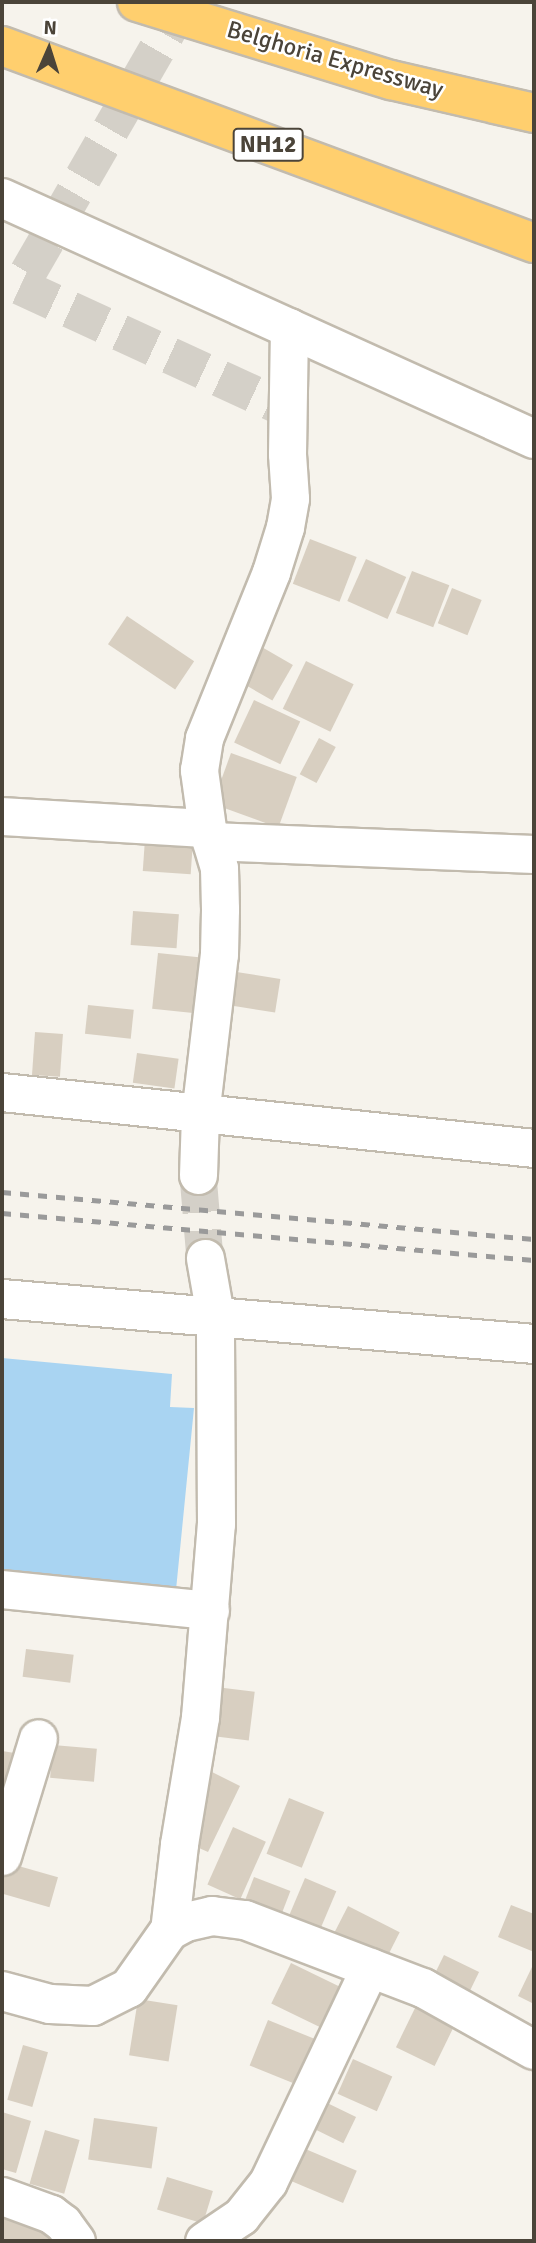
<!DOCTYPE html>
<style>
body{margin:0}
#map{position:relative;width:536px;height:2243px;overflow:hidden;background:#f6f3ec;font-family:Signika,sans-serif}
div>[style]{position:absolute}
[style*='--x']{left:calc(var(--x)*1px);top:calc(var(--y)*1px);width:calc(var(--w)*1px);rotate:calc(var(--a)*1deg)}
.water>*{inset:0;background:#a9d4f2}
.building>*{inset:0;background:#d8cfc1;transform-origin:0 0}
.minor-tunnel>*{height:37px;margin-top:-18.5px;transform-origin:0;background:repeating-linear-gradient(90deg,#d4d0c8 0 37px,transparent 0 55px)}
.roads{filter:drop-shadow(2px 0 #c2bbae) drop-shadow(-2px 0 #c2bbae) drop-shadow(0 2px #c2bbae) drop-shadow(0 -2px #c2bbae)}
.minor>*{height:37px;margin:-18.5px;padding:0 18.5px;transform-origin:18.5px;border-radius:18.5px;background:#fff}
.tertiary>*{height:38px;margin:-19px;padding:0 19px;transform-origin:19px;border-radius:19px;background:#fff}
.motorway>*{height:38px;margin:-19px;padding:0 19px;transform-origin:19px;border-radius:19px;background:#ffcf6e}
.rail>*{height:5px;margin-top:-2.5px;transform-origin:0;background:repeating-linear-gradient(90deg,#9a9a9a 0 9px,transparent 0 18px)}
span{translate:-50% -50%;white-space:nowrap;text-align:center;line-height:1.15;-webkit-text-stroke:5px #fff;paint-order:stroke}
.shield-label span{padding:2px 5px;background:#fff;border:2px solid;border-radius:5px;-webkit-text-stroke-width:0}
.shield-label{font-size:23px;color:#4b4439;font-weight:700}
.street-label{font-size:24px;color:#4b4439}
.frame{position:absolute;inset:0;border:4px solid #4b4439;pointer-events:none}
.north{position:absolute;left:14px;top:14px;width:70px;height:70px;-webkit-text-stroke:5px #fff;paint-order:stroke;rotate:3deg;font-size:19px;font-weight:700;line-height:28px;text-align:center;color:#4b4439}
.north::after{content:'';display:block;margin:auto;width:24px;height:32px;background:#4b4439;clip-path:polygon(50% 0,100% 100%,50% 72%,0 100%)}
</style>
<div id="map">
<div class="water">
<i style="clip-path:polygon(2px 1358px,172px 1374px,170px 1407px,194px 1408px,176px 1590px,2px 1577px)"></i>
</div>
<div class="building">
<i style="left:310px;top:539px;width:50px;height:48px;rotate:21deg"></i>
<i style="left:366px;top:559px;width:44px;height:46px;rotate:24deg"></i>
<i style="left:412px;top:571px;width:40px;height:45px;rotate:21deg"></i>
<i style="left:452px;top:588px;width:32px;height:38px;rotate:22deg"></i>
<i style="left:127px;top:616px;width:81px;height:34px;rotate:34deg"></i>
<i style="left:260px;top:646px;width:38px;height:41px;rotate:30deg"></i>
<i style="left:306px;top:661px;width:53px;height:53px;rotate:26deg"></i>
<i style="left:254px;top:700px;width:51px;height:47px;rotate:25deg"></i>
<i style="left:319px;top:738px;width:19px;height:41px;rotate:28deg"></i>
<i style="left:231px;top:753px;width:70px;height:54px;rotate:20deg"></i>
<i style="left:145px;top:839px;width:48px;height:32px;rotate:4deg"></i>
<i style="left:133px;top:911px;width:46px;height:34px;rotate:4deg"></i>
<i style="left:158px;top:953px;width:46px;height:56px;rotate:6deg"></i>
<i style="left:230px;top:971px;width:51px;height:34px;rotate:9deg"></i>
<i style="left:88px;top:1005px;width:46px;height:29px;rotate:6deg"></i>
<i style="left:35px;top:1032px;width:28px;height:43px;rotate:4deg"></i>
<i style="left:137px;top:1053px;width:42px;height:30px;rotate:8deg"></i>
<i style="left:26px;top:1649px;width:48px;height:28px;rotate:7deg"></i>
<i style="left:216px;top:1687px;width:39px;height:49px;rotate:7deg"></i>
<i style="left:53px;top:1745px;width:44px;height:33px;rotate:5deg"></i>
<i style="clip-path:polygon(2px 1751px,21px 1754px,15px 1790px,2px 1787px)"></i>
<i style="clip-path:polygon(206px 1769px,240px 1786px,208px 1852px,199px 1848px)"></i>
<i style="left:289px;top:1798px;width:38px;height:60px;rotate:22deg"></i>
<i style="left:233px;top:1827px;width:36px;height:63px;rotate:24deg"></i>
<i style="left:8px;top:1863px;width:52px;height:31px;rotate:16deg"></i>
<i style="left:254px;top:1877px;width:39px;height:34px;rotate:21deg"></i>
<i style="left:305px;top:1878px;width:34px;height:42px;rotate:23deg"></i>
<i style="clip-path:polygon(511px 1905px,534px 1914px,534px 1952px,498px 1937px)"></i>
<i style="left:348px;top:1906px;width:58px;height:31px;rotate:27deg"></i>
<i style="left:444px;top:1955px;width:39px;height:31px;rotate:26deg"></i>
<i style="left:291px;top:1963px;width:55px;height:45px;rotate:26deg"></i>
<i style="clip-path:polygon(532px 1967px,534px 1968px,534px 2004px,518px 1996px)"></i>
<i style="left:138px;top:1999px;width:40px;height:57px;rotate:9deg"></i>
<i style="left:417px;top:2004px;width:43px;height:48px;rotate:26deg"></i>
<i style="left:268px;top:2020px;width:62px;height:49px;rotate:22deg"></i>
<i style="left:23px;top:2045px;width:26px;height:57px;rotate:16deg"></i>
<i style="left:353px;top:2059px;width:43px;height:38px;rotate:24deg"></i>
<i style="left:321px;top:2100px;width:39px;height:29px;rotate:26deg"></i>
<i style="clip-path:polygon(2px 2112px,31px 2121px,16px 2173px,2px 2169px)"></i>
<i style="left:94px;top:2118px;width:64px;height:42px;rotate:8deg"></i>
<i style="left:45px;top:2130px;width:36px;height:56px;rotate:16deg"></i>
<i style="left:296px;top:2145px;width:66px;height:35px;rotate:23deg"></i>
<i style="left:167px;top:2177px;width:48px;height:34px;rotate:17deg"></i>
<i style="clip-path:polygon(2px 2211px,54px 2226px,50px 2241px,2px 2241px)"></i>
</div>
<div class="minor-tunnel">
<i style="--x:184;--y:2;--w:328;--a:120"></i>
<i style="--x:20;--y:286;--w:294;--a:24.7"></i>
<i style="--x:198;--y:1175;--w:83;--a:85.2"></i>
</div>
<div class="roads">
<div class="minor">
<i style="--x:2;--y:816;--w:205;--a:3.4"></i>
<i style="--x:211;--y:841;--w:323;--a:2.3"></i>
<i style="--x:2;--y:1092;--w:535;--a:6.01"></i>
<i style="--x:198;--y:1175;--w:60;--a:-88.1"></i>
<i style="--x:200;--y:1115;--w:162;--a:-83.3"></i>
<i style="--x:219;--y:954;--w:45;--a:-88.7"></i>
<i style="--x:220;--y:909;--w:41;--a:-91.4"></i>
<i style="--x:219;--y:868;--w:42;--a:-106.7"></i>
<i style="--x:207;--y:828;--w:59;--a:-97.9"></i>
<i style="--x:199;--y:770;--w:32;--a:-81"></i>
<i style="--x:204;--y:738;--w:179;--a:-68"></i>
<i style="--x:271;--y:572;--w:47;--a:-72.7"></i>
<i style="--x:285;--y:527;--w:29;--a:-80"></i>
<i style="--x:290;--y:498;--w:44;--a:-93.9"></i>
<i style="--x:287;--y:454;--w:127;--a:-89.1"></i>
<i style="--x:2;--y:1589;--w:209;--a:5.8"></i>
<i style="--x:2;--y:1856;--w:123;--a:-73"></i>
<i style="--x:169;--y:1931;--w:88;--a:-83.4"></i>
<i style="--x:179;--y:1844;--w:129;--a:-80.6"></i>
<i style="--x:200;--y:1717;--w:194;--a:-85.3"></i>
<i style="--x:216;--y:1524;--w:209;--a:-90.3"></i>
<i style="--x:215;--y:1315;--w:58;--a:-100"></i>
<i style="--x:2;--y:2196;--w:52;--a:20.2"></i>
<i style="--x:51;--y:2214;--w:15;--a:37"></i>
<i style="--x:63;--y:2223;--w:22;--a:54"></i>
<i style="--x:204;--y:2241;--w:45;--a:-34"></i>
<i style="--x:241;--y:2216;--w:43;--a:-51.5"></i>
<i style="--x:268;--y:2182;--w:238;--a:-64.6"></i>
</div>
<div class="tertiary">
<i style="--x:2;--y:198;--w:584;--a:24.37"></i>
<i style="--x:2;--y:1299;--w:534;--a:4.83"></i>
<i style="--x:2;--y:1991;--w:50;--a:15.2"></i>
<i style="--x:50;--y:2004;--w:43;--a:2.7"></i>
<i style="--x:93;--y:2006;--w:40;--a:-26.6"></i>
<i style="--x:129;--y:1988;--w:70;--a:-54.9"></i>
<i style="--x:169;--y:1931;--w:19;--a:-28"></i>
<i style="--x:186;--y:1922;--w:27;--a:-13"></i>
<i style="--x:212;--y:1916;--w:33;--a:7"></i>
<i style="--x:245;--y:1920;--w:191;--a:20.9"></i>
<i style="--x:423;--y:1988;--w:127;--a:29.2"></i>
</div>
<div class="motorway">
<i style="--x:137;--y:2;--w:266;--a:17.1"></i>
<i style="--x:391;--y:80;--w:147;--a:13"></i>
<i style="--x:2;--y:46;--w:567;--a:20.32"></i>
</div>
</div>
<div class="rail">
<i style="--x:2;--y:1192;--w:534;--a:5.05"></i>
<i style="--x:2;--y:1213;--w:534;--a:5.05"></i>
</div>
<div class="shield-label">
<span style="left:268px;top:145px">NH12</span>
</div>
<div class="street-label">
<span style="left:335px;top:60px;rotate:16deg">Belghoria Expressway</span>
</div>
<div class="frame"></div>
<div class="north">N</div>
</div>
